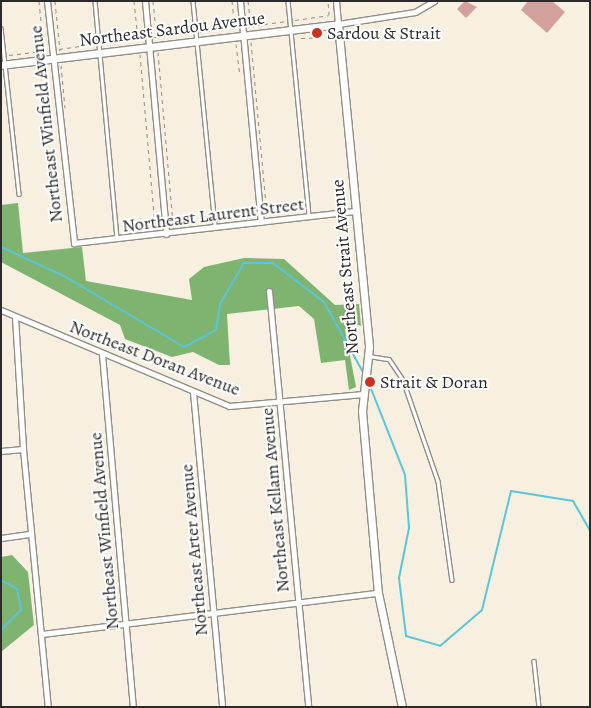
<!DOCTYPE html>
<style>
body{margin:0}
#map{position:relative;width:591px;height:708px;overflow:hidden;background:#f7f0e1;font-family:Alegreya,serif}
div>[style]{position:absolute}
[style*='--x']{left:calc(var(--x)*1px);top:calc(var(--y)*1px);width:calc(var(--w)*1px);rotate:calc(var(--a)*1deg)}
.forest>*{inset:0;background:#7eb470}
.stream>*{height:2px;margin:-1px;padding:0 1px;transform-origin:1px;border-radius:1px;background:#5cc5d8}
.building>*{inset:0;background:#d4a09c}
.path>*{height:1px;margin-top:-0.5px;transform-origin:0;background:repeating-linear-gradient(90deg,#918e86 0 4px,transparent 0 8px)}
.roads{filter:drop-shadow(1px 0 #918e86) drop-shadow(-1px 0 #918e86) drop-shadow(0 1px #918e86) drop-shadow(0 -1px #918e86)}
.lane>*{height:2.5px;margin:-1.25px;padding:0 1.25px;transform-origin:1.25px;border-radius:1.25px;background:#fff}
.street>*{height:5px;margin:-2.5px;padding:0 2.5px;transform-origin:2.5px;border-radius:2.5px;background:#fff}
.secondary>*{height:7px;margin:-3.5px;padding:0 3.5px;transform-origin:3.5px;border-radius:3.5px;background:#fff}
.dots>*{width:14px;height:14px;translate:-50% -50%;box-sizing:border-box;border:2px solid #fff;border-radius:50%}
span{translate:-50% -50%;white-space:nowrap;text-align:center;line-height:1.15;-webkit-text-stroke:4px #fff;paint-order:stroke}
.street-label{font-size:18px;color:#2b2b2b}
.poi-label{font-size:18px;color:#2b2b2b}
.left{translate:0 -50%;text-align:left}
.frame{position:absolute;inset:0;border:2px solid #2b2b2b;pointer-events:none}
</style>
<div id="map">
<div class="forest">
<i style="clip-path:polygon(18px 203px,23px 253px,82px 247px,86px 281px,192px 300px,189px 279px,204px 267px,244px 258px,284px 259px,335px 305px,359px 304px,361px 326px,348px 322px,345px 330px,356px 387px,349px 390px,345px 360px,321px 363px,314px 319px,299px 306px,227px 314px,230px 365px,219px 365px,193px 352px,172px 357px,125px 339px,120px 325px,1px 262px,1px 205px)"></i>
<i style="clip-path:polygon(12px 555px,28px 572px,34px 625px,1px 652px,1px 557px)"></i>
</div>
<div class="stream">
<i style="--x:1;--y:247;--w:69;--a:24.7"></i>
<i style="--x:64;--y:276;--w:139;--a:30.6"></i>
<i style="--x:184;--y:347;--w:36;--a:-28"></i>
<i style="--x:216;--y:330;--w:26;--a:-81"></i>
<i style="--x:220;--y:304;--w:48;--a:-59.7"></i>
<i style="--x:244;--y:263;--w:29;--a:0"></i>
<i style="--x:273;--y:263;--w:64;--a:37.4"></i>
<i style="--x:324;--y:302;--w:80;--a:60.9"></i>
<i style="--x:368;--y:381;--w:101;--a:68.5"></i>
<i style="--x:405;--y:475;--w:53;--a:85.7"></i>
<i style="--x:409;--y:528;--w:51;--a:101.3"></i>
<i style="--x:399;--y:578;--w:58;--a:83.1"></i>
<i style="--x:406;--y:636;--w:35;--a:16"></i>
<i style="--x:440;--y:646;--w:55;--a:-40.6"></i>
<i style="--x:482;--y:610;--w:122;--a:-76.3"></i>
<i style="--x:511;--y:491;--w:63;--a:9.2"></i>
<i style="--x:573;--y:501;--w:34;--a:60"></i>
<i style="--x:1;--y:580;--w:18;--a:29"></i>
<i style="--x:17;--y:589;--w:21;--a:79"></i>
<i style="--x:21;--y:610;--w:28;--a:135"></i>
</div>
<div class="building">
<i style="clip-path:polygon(465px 1px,477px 7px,466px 18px,457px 9px)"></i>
<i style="clip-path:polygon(528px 1px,552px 1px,565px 12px,547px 33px,521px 10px)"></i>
</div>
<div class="path">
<i style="--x:39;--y:1;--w:49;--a:84.2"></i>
<i style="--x:55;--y:1;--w:50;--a:84.3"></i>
<i style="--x:134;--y:1;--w:39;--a:84"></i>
<i style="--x:153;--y:1;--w:39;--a:84"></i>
<i style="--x:232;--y:1;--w:29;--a:84"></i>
<i style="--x:248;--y:1;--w:24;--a:83"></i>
<i style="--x:295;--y:20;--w:34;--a:-8"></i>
<i style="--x:329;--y:15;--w:14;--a:-94"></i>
<i style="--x:248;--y:26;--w:38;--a:-7"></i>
<i style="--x:200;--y:32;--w:36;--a:-8"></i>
<i style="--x:153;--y:37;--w:39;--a:-6"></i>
<i style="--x:301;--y:38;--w:23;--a:-2"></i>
<i style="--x:251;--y:42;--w:174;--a:84.7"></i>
<i style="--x:104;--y:43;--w:38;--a:-7"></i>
<i style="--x:236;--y:44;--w:31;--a:83"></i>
<i style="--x:59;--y:49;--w:36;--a:-8"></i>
<i style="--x:158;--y:52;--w:174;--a:85"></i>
<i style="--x:140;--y:54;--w:174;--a:85"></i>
<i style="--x:9;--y:55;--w:39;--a:-7"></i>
<i style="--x:61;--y:65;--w:43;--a:84.7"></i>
<i style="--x:46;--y:67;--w:118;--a:84.6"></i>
</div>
<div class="roads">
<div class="lane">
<i style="--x:95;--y:1;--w:239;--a:84.7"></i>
<i style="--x:193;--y:1;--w:226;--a:84.4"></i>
<i style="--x:288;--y:1;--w:216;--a:84.4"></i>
<i style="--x:1;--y:28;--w:167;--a:83.8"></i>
<i style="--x:369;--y:356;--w:20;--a:9"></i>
<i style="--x:389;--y:359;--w:25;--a:56"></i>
<i style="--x:403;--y:380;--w:107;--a:70.9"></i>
<i style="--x:438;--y:481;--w:100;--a:82"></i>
<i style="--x:534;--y:661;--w:46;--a:83.8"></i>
</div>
<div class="street">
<i style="--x:47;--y:1;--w:244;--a:83.6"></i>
<i style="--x:74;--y:243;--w:284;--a:-6.5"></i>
<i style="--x:145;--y:1;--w:234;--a:84.8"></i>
<i style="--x:240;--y:1;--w:222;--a:84.6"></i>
<i style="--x:336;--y:1;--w:23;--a:85"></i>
<i style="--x:338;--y:24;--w:78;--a:-8.9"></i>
<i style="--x:415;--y:12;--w:22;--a:-30"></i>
<i style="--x:269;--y:291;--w:418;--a:84.6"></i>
<i style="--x:1;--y:310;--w:247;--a:22.8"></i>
<i style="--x:229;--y:406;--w:135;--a:-5.1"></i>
<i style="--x:15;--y:317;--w:132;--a:86.5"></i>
<i style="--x:23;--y:449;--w:259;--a:84.5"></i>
<i style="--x:102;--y:354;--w:354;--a:85"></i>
<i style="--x:193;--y:392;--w:316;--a:84.7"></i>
<i style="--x:1;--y:451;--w:22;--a:-5"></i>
<i style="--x:1;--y:538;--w:30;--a:-8"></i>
<i style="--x:42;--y:634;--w:338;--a:-7"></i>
</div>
<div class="secondary">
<i style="--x:1;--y:65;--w:339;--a:-6.9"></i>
<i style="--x:338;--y:24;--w:324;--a:84.5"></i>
<i style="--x:369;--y:347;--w:64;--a:96.2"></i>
<i style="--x:362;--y:411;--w:183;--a:85"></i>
<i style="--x:378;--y:593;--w:116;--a:78.1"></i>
</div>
</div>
<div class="dots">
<i style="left:317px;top:33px;background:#c8321e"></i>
<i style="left:370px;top:382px;background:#c8321e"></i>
</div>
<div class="street-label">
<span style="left:172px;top:29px;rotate:-7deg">Northeast Sardou Avenue</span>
<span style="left:46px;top:124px;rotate:-96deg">Northeast Winfield Avenue</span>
<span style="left:213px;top:215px;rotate:-7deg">Northeast Laurent Street</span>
<span style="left:345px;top:267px;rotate:-95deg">Northeast Strait Avenue</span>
<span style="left:155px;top:358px;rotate:21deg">Northeast Doran Avenue</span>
<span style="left:275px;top:500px;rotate:-95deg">Northeast Kellam Avenue</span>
<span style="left:104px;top:531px;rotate:-95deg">Northeast Winfield Avenue</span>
<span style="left:194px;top:550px;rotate:-95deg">Northeast Arter Avenue</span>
</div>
<div class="poi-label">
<span class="left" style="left:327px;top:33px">Sardou &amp; Strait</span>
<span class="left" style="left:380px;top:382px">Strait &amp; Doran</span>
</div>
<div class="frame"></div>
</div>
